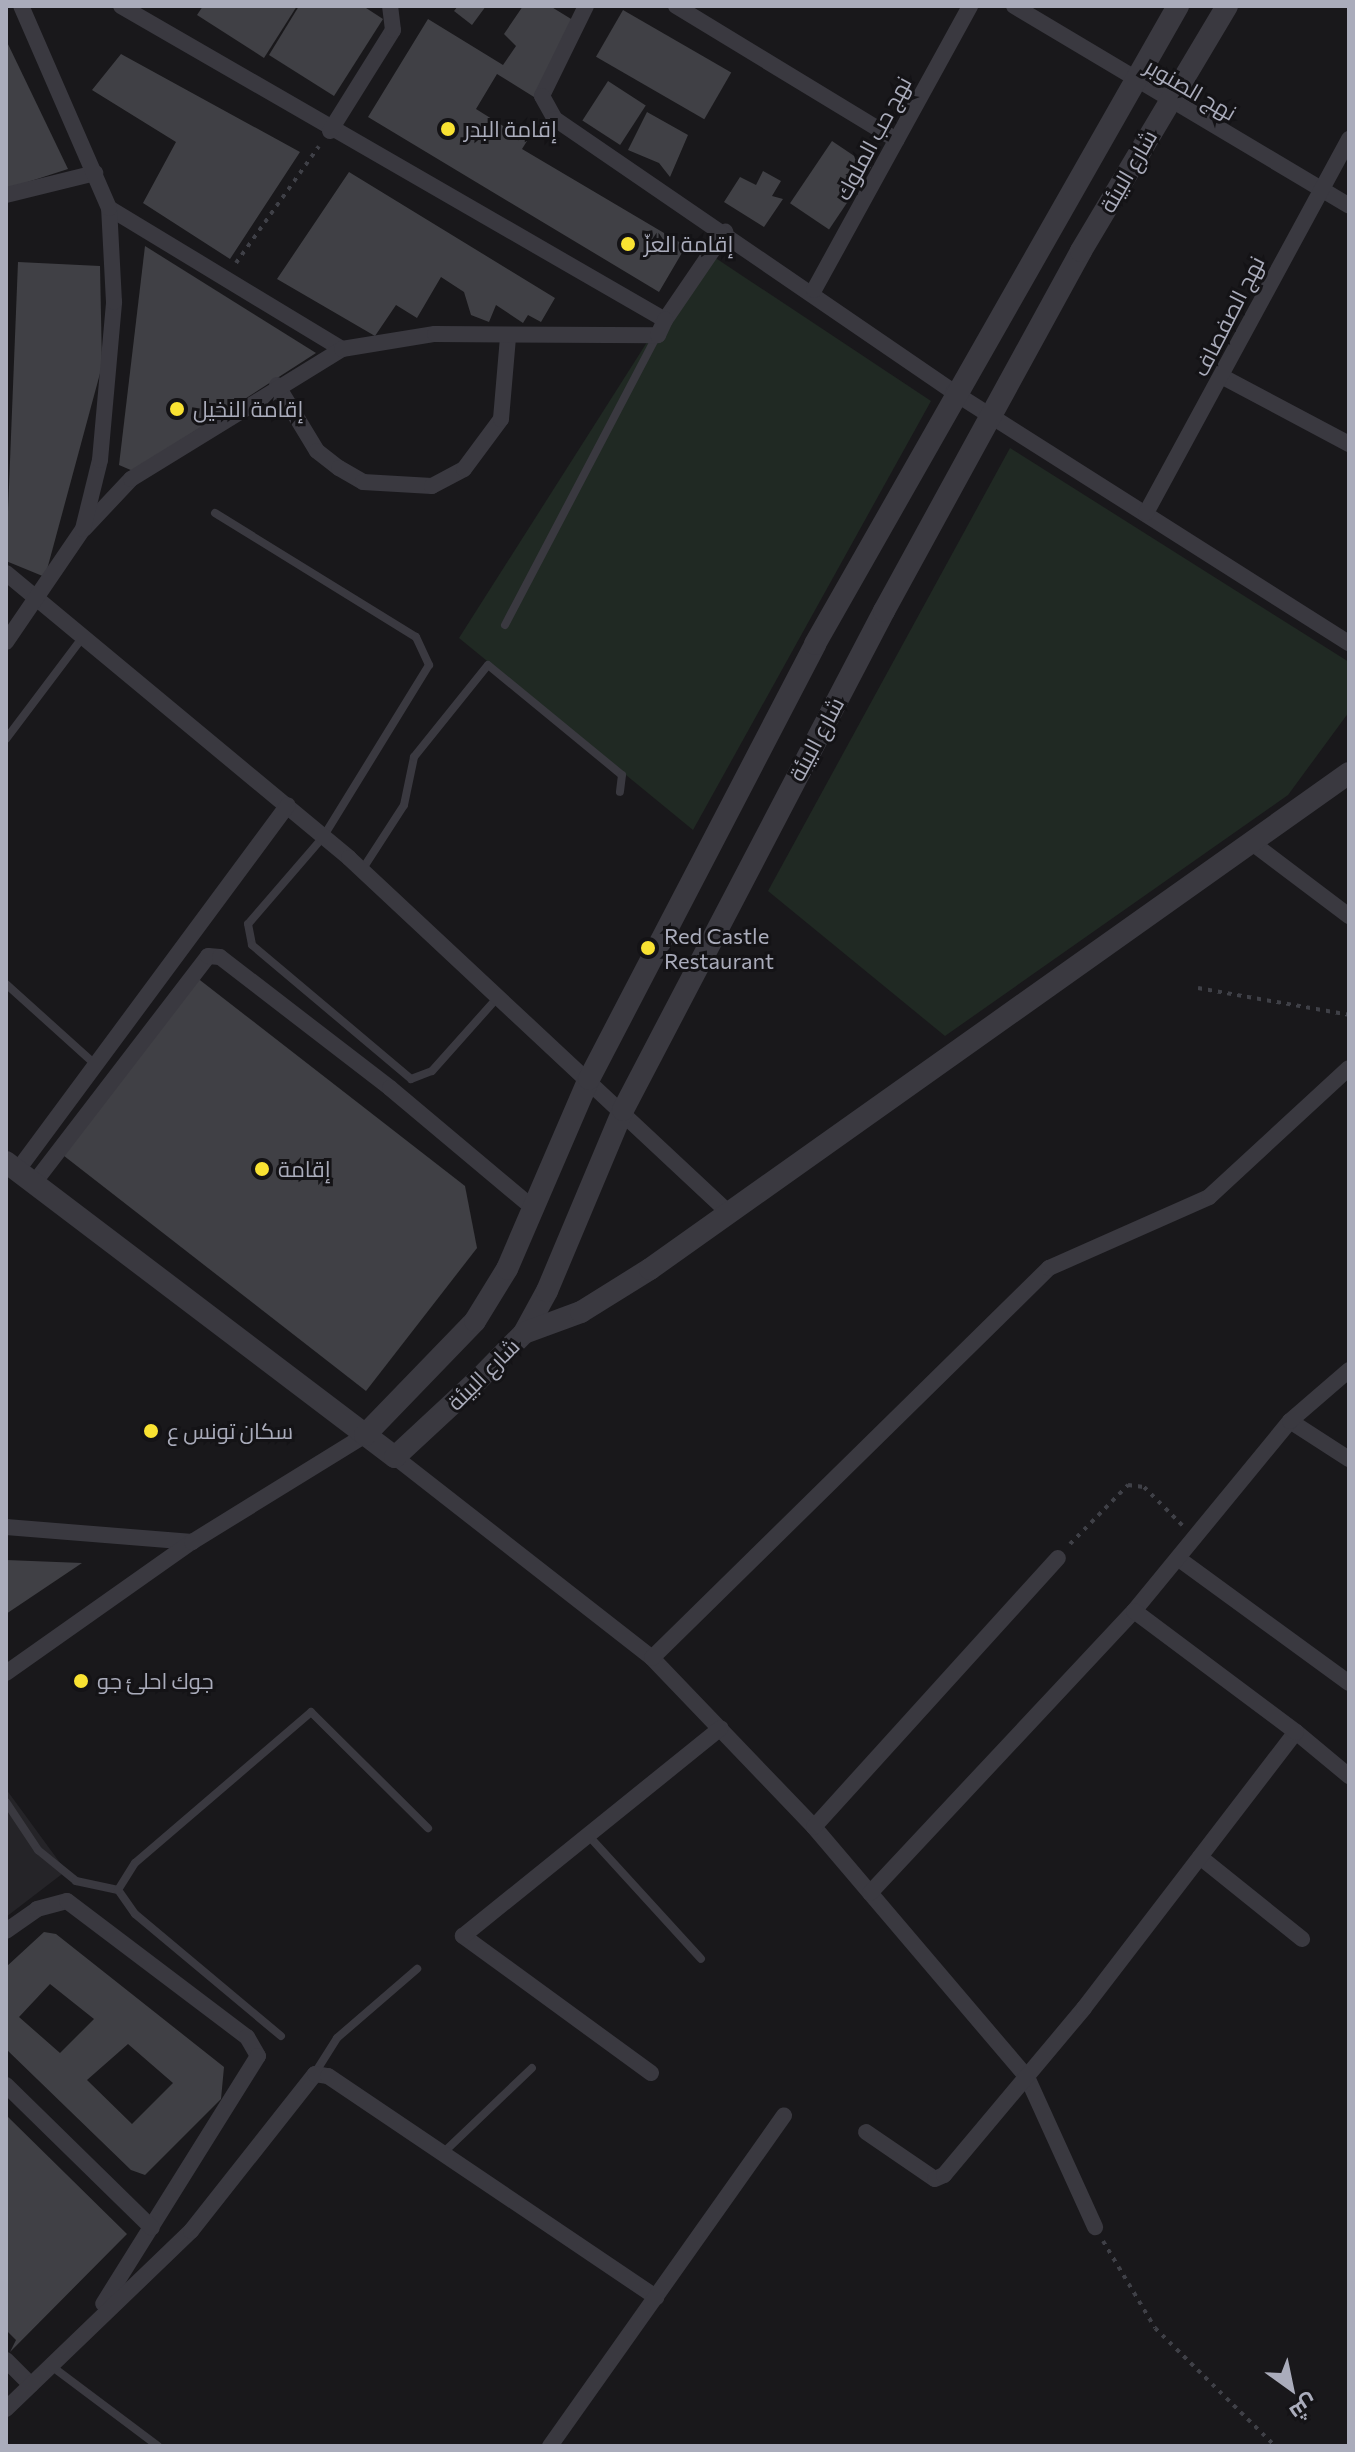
<!DOCTYPE html>
<meta charset="utf-8">
<style>
body{margin:0}
#map{position:relative;width:1355px;height:2452px;overflow:hidden;background:#19181b;font-family:Commissioner,Cairo,sans-serif}
div>[style]{position:absolute}
[style*='--x']{left:calc(var(--x)*1px);top:calc(var(--y)*1px);width:calc(var(--w)*1px);rotate:calc(var(--a)*1deg)}
.built>*{inset:0;background:#252428}
.green>*{inset:0;background:#202923}
.building>*{inset:0;background:#404045;transform-origin:0 0}
.path>*{height:4px;margin-top:-2px;transform-origin:0;background:repeating-linear-gradient(90deg,#3f4047 0 4px,transparent 0 10px)}
.service>*{height:8px;margin:-4px;padding:0 4px;transform-origin:4px;border-radius:4px;background:#3a3940}
.minor>*{height:16px;margin:-8px;padding:0 8px;transform-origin:8px;border-radius:8px;background:#3a3940}
.tertiary>*{height:22px;margin:-11px;padding:0 11px;transform-origin:11px;border-radius:11px;background:#3a3940}
.dots>*{width:22px;height:22px;translate:-50% -50%;box-sizing:border-box;border:4px solid #141316;border-radius:50%}
span{translate:-50% -50%;white-space:nowrap;text-align:center;line-height:1.15;-webkit-text-stroke:6px #141316;paint-order:stroke}
.street-label{font-size:22px;color:#aaacbb}
.poi-label{font-size:22px;color:#aaacbb}
.left{translate:0 -50%;text-align:left}
.frame{position:absolute;inset:0;border:8px solid #aaacbb;pointer-events:none}
.north{position:absolute;left:1251px;top:2348px;width:80px;height:80px;-webkit-text-stroke:6px #141316;paint-order:stroke;rotate:147deg;font-size:22px;font-weight:700;line-height:32px;text-align:center;color:#aaacbb}
.north::after{content:'';display:block;margin:auto;width:28px;height:36px;background:#aaacbb;clip-path:polygon(50% 0,100% 100%,50% 72%,0 100%)}
</style>
<div id="map">
<div class="built">
<i style="clip-path:polygon(6px 1789px,66px 1871px,6px 1917px)"></i>
</div>
<div class="green">
<i style="clip-path:polygon(705px 251px,931px 401px,693px 830px,459px 638px)"></i>
<i style="clip-path:polygon(1010px 448px,1349px 662px,1349px 712px,1288px 795px,945px 1036px,768px 891px)"></i>
</div>
<div class="building">
<i style="clip-path:polygon(203px 6px,297px 6px,264px 58px,197px 15px)"></i>
<i style="clip-path:polygon(299px 6px,363px 6px,383px 19px,334px 96px,269px 55px)"></i>
<i style="clip-path:polygon(458px 6px,486px 6px,472px 25px,454px 11px)"></i>
<i style="clip-path:polygon(523px 6px,550px 6px,576px 22px,534px 97px,497px 74px,476px 109px,527px 141px,522px 149px,686px 246px,659px 292px,368px 117px,428px 19px,503px 65px,516px 46px,504px 34px)"></i>
<i style="left:623px;top:10px;width:125px;height:54px;rotate:30deg"></i>
<i style="clip-path:polygon(6px 40px,68px 169px,6px 189px)"></i>
<i style="clip-path:polygon(121px 54px,300px 152px,230px 259px,143px 203px,176px 142px,92px 90px)"></i>
<i style="left:608px;top:81px;width:45px;height:47px;rotate:33deg"></i>
<i style="clip-path:polygon(647px 112px,688px 135px,670px 177px,659px 163px,628px 150px)"></i>
<i style="left:832px;top:141px;width:47px;height:75px;rotate:34deg"></i>
<i style="clip-path:polygon(763px 171px,781px 181px,772px 196px,783px 199px,764px 227px,724px 202px,740px 177px,756px 185px)"></i>
<i style="clip-path:polygon(349px 172px,555px 298px,541px 322px,528px 315px,523px 323px,496px 305px,489px 322px,471px 315px,464px 292px,441px 277px,417px 318px,396px 305px,375px 336px,277px 279px)"></i>
<i style="clip-path:polygon(145px 246px,316px 353px,133px 471px,119px 465px)"></i>
<i style="clip-path:polygon(18px 262px,100px 266px,102px 366px,45px 577px,6px 561px)"></i>
<i style="clip-path:polygon(196px 977px,465px 1186px,477px 1248px,366px 1391px,59px 1152px)"></i>
<i style="clip-path:polygon(6px 1560px,82px 1563px,6px 1614px)"></i>
<i style="clip-path:polygon(evenodd,44px 1932px,56px 1934px,224px 2067px,221px 2099px,145px 2175px,131px 2170px,6px 2049px,6px 1967px,44px 1932px,50px 1984px,94px 2019px,60px 2053px,19px 2017px,50px 1984px,44px 1932px,128px 2044px,173px 2083px,132px 2124px,87px 2080px,128px 2044px)"></i>
<i style="clip-path:polygon(6px 2115px,127px 2234px,10px 2352px,16px 2340px,6px 2330px)"></i>
</div>
<div class="path">
<i style="--x:236;--y:263;--w:143;--a:-54.6"></i>
<i style="--x:1198;--y:988;--w:153;--a:10.1"></i>
<i style="--x:1070;--y:1544;--w:83;--a:-45.5"></i>
<i style="--x:1128;--y:1485;--w:16;--a:7"></i>
<i style="--x:1144;--y:1487;--w:55;--a:45"></i>
<i style="--x:1103;--y:2241;--w:101;--a:59.1"></i>
<i style="--x:1155;--y:2328;--w:168;--a:44.5"></i>
</div>
<div class="service">
<i style="--x:215;--y:513;--w:236;--a:31.7"></i>
<i style="--x:416;--y:637;--w:31;--a:65"></i>
<i style="--x:429;--y:665;--w:201;--a:121.6"></i>
<i style="--x:324;--y:836;--w:116;--a:130.8"></i>
<i style="--x:248;--y:924;--w:21;--a:79"></i>
<i style="--x:252;--y:945;--w:208;--a:40.1"></i>
<i style="--x:411;--y:1079;--w:22;--a:-21"></i>
<i style="--x:432;--y:1071;--w:99;--a:-48.3"></i>
<i style="--x:505;--y:625;--w:327;--a:-62.3"></i>
<i style="--x:6;--y:739;--w:128;--a:-53"></i>
<i style="--x:362;--y:870;--w:77;--a:-57.1"></i>
<i style="--x:404;--y:805;--w:49;--a:-78.2"></i>
<i style="--x:414;--y:757;--w:118;--a:-51.2"></i>
<i style="--x:488;--y:665;--w:173;--a:39.4"></i>
<i style="--x:622;--y:775;--w:17;--a:97"></i>
<i style="--x:6;--y:984;--w:121;--a:42"></i>
<i style="--x:6;--y:1802;--w:58;--a:56.3"></i>
<i style="--x:38;--y:1850;--w:49;--a:39.2"></i>
<i style="--x:76;--y:1881;--w:43;--a:12.1"></i>
<i style="--x:587;--y:1834;--w:169;--a:47.6"></i>
<i style="--x:281;--y:2036;--w:190;--a:-140.1"></i>
<i style="--x:135;--y:1914;--w:29;--a:-125"></i>
<i style="--x:118;--y:1890;--w:32;--a:-58"></i>
<i style="--x:135;--y:1863;--w:232;--a:-40.6"></i>
<i style="--x:311;--y:1712;--w:165;--a:44.8"></i>
<i style="--x:315;--y:2073;--w:41;--a:-57.8"></i>
<i style="--x:337;--y:2038;--w:106;--a:-40.8"></i>
<i style="--x:443;--y:2153;--w:123;--a:-43.7"></i>
<i style="--x:50;--y:2365;--w:135;--a:36.9"></i>
</div>
<div class="minor">
<i style="--x:121;--y:6;--w:628;--a:29.99"></i>
<i style="--x:665;--y:320;--w:107;--a:-55.7"></i>
<i style="--x:586;--y:6;--w:100;--a:116.1"></i>
<i style="--x:542;--y:96;--w:26;--a:61"></i>
<i style="--x:555;--y:119;--w:483;--a:34.4"></i>
<i style="--x:953;--y:392;--w:469;--a:32.4"></i>
<i style="--x:676;--y:6;--w:258;--a:31.3"></i>
<i style="--x:1014;--y:6;--w:390;--a:30.8"></i>
<i style="--x:330;--y:131;--w:119;--a:-58"></i>
<i style="--x:393;--y:30;--w:24;--a:-97"></i>
<i style="--x:6;--y:195;--w:92;--a:-13.9"></i>
<i style="--x:109;--y:208;--w:272;--a:31.2"></i>
<i style="--x:814;--y:290;--w:324;--a:-61.2"></i>
<i style="--x:1223;--y:377;--w:143;--a:28"></i>
<i style="--x:277;--y:385;--w:77;--a:58.8"></i>
<i style="--x:317;--y:451;--w:28;--a:38"></i>
<i style="--x:339;--y:468;--w:28;--a:30"></i>
<i style="--x:363;--y:482;--w:69;--a:3.3"></i>
<i style="--x:432;--y:486;--w:36;--a:-28"></i>
<i style="--x:464;--y:469;--w:62;--a:-53.5"></i>
<i style="--x:501;--y:419;--w:82;--a:-85.1"></i>
<i style="--x:1146;--y:513;--w:426;--a:-61.5"></i>
<i style="--x:84;--y:529;--w:69;--a:-46.8"></i>
<i style="--x:131;--y:479;--w:248;--a:-31.6"></i>
<i style="--x:342;--y:349;--w:94;--a:-9.2"></i>
<i style="--x:435;--y:334;--w:223;--a:0.3"></i>
<i style="--x:658;--y:335;--w:17;--a:-65"></i>
<i style="--x:6;--y:573;--w:446;--a:39.7"></i>
<i style="--x:349;--y:858;--w:521;--a:43.06"></i>
<i style="--x:6;--y:642;--w:137;--a:-55.7"></i>
<i style="--x:83;--y:529;--w:71;--a:-76.2"></i>
<i style="--x:100;--y:460;--w:159;--a:-84.9"></i>
<i style="--x:114;--y:302;--w:94;--a:-93"></i>
<i style="--x:109;--y:208;--w:220;--a:-113.5"></i>
<i style="--x:1251;--y:842;--w:123;--a:37.1"></i>
<i style="--x:17;--y:1171;--w:455;--a:-53.5"></i>
<i style="--x:34;--y:1183;--w:286;--a:-52.5"></i>
<i style="--x:208;--y:956;--w:12;--a:5"></i>
<i style="--x:220;--y:957;--w:215;--a:37.6"></i>
<i style="--x:390;--y:1088;--w:188;--a:40"></i>
<i style="--x:1290;--y:1421;--w:70;--a:32.8"></i>
<i style="--x:395;--y:1457;--w:326;--a:38"></i>
<i style="--x:652;--y:1658;--w:234;--a:46.2"></i>
<i style="--x:814;--y:1827;--w:328;--a:49.6"></i>
<i style="--x:1027;--y:2077;--w:165;--a:65.6"></i>
<i style="--x:6;--y:1527;--w:187;--a:4.6"></i>
<i style="--x:1179;--y:1559;--w:210;--a:36.1"></i>
<i style="--x:652;--y:1658;--w:557;--a:-44.49"></i>
<i style="--x:1049;--y:1268;--w:175;--a:-23.9"></i>
<i style="--x:1209;--y:1197;--w:190;--a:-42.7"></i>
<i style="--x:6;--y:1673;--w:228;--a:-35.2"></i>
<i style="--x:192;--y:1542;--w:203;--a:-31.7"></i>
<i style="--x:1296;--y:1732;--w:69;--a:39.7"></i>
<i style="--x:814;--y:1827;--w:363;--a:-47.8"></i>
<i style="--x:1200;--y:1857;--w:131;--a:38.8"></i>
<i style="--x:870;--y:1893;--w:386;--a:-46.9"></i>
<i style="--x:1134;--y:1611;--w:246;--a:-50.6"></i>
<i style="--x:1290;--y:1421;--w:78;--a:-40.8"></i>
<i style="--x:6;--y:1931;--w:38;--a:-35"></i>
<i style="--x:37;--y:1909;--w:31;--a:-15"></i>
<i style="--x:67;--y:1901;--w:226;--a:37.1"></i>
<i style="--x:247;--y:2037;--w:22;--a:60"></i>
<i style="--x:258;--y:2056;--w:292;--a:122"></i>
<i style="--x:651;--y:2073;--w:233;--a:-143.9"></i>
<i style="--x:463;--y:1936;--w:331;--a:-38.9"></i>
<i style="--x:6;--y:2085;--w:204;--a:44.4"></i>
<i style="--x:866;--y:2132;--w:83;--a:34.3"></i>
<i style="--x:935;--y:2179;--w:10;--a:-24"></i>
<i style="--x:944;--y:2175;--w:218;--a:-50"></i>
<i style="--x:1084;--y:2008;--w:348;--a:-52.5"></i>
<i style="--x:1296;--y:1732;--w:202;--a:-143.2"></i>
<i style="--x:6;--y:2360;--w:35;--a:45"></i>
<i style="--x:6;--y:2409;--w:257;--a:-43.9"></i>
<i style="--x:191;--y:2231;--w:200;--a:-51.7"></i>
<i style="--x:315;--y:2074;--w:13;--a:9"></i>
<i style="--x:328;--y:2076;--w:396;--a:34"></i>
<i style="--x:550;--y:2446;--w:405;--a:-54.7"></i>
</div>
<div class="tertiary">
<i style="--x:6;--y:1162;--w:488;--a:37.2"></i>
<i style="--x:395;--y:1457;--w:113;--a:-42.9"></i>
<i style="--x:478;--y:1380;--w:66;--a:-45.6"></i>
<i style="--x:524;--y:1333;--w:48;--a:-61.3"></i>
<i style="--x:547;--y:1291;--w:196;--a:-67.2"></i>
<i style="--x:623;--y:1110;--w:563;--a:-62.39"></i>
<i style="--x:884;--y:611;--w:410;--a:-61.3"></i>
<i style="--x:1081;--y:251;--w:285;--a:-59.2"></i>
<i style="--x:524;--y:1333;--w:61;--a:-20.2"></i>
<i style="--x:581;--y:1312;--w:81;--a:-31.9"></i>
<i style="--x:650;--y:1269;--w:857;--a:-35.36"></i>
<i style="--x:365;--y:1435;--w:158;--a:-46"></i>
<i style="--x:475;--y:1321;--w:61;--a:-58.4"></i>
<i style="--x:507;--y:1269;--w:207;--a:-66.7"></i>
<i style="--x:589;--y:1079;--w:490;--a:-62.5"></i>
<i style="--x:815;--y:644;--w:734;--a:-60.36"></i>
</div>
<div class="dots">
<i style="left:448px;top:129px;background:#f9e232"></i>
<i style="left:628px;top:244px;background:#f9e232"></i>
<i style="left:177px;top:409px;background:#f9e232"></i>
<i style="left:648px;top:948px;background:#f9e232"></i>
<i style="left:262px;top:1169px;background:#f9e232"></i>
<i style="left:151px;top:1431px;background:#f9e232"></i>
<i style="left:81px;top:1681px;background:#f9e232"></i>
</div>
<div class="street-label">
<span style="left:1191px;top:89px;rotate:30deg">نهج الصنوبر</span>
<span style="left:873px;top:138px;rotate:-62deg">نهج حب الملوك</span>
<span style="left:1128px;top:171px;rotate:-60deg">شارع البيئة</span>
<span style="left:1228px;top:316px;rotate:-63deg">نهج الصفصاف</span>
<span style="left:816px;top:739px;rotate:-62deg">شارع البيئة</span>
<span style="left:483px;top:1374px;rotate:-45deg">شارع البيئة</span>
</div>
<div class="poi-label">
<span class="left" style="left:464px;top:129px">إقامة البدر</span>
<span class="left" style="left:644px;top:244px">إقامة العزّ</span>
<span class="left" style="left:193px;top:409px">إقامة النخيل</span>
<span class="left" style="left:664px;top:948px">Red Castle<br>Restaurant</span>
<span class="left" style="left:278px;top:1169px">إقامة</span>
<span class="left" style="left:167px;top:1431px">سكان تونس ع</span>
<span class="left" style="left:97px;top:1681px">جوك احلئ جو</span>
</div>
<div class="frame"></div>
<div class="north">ش</div>
</div>
